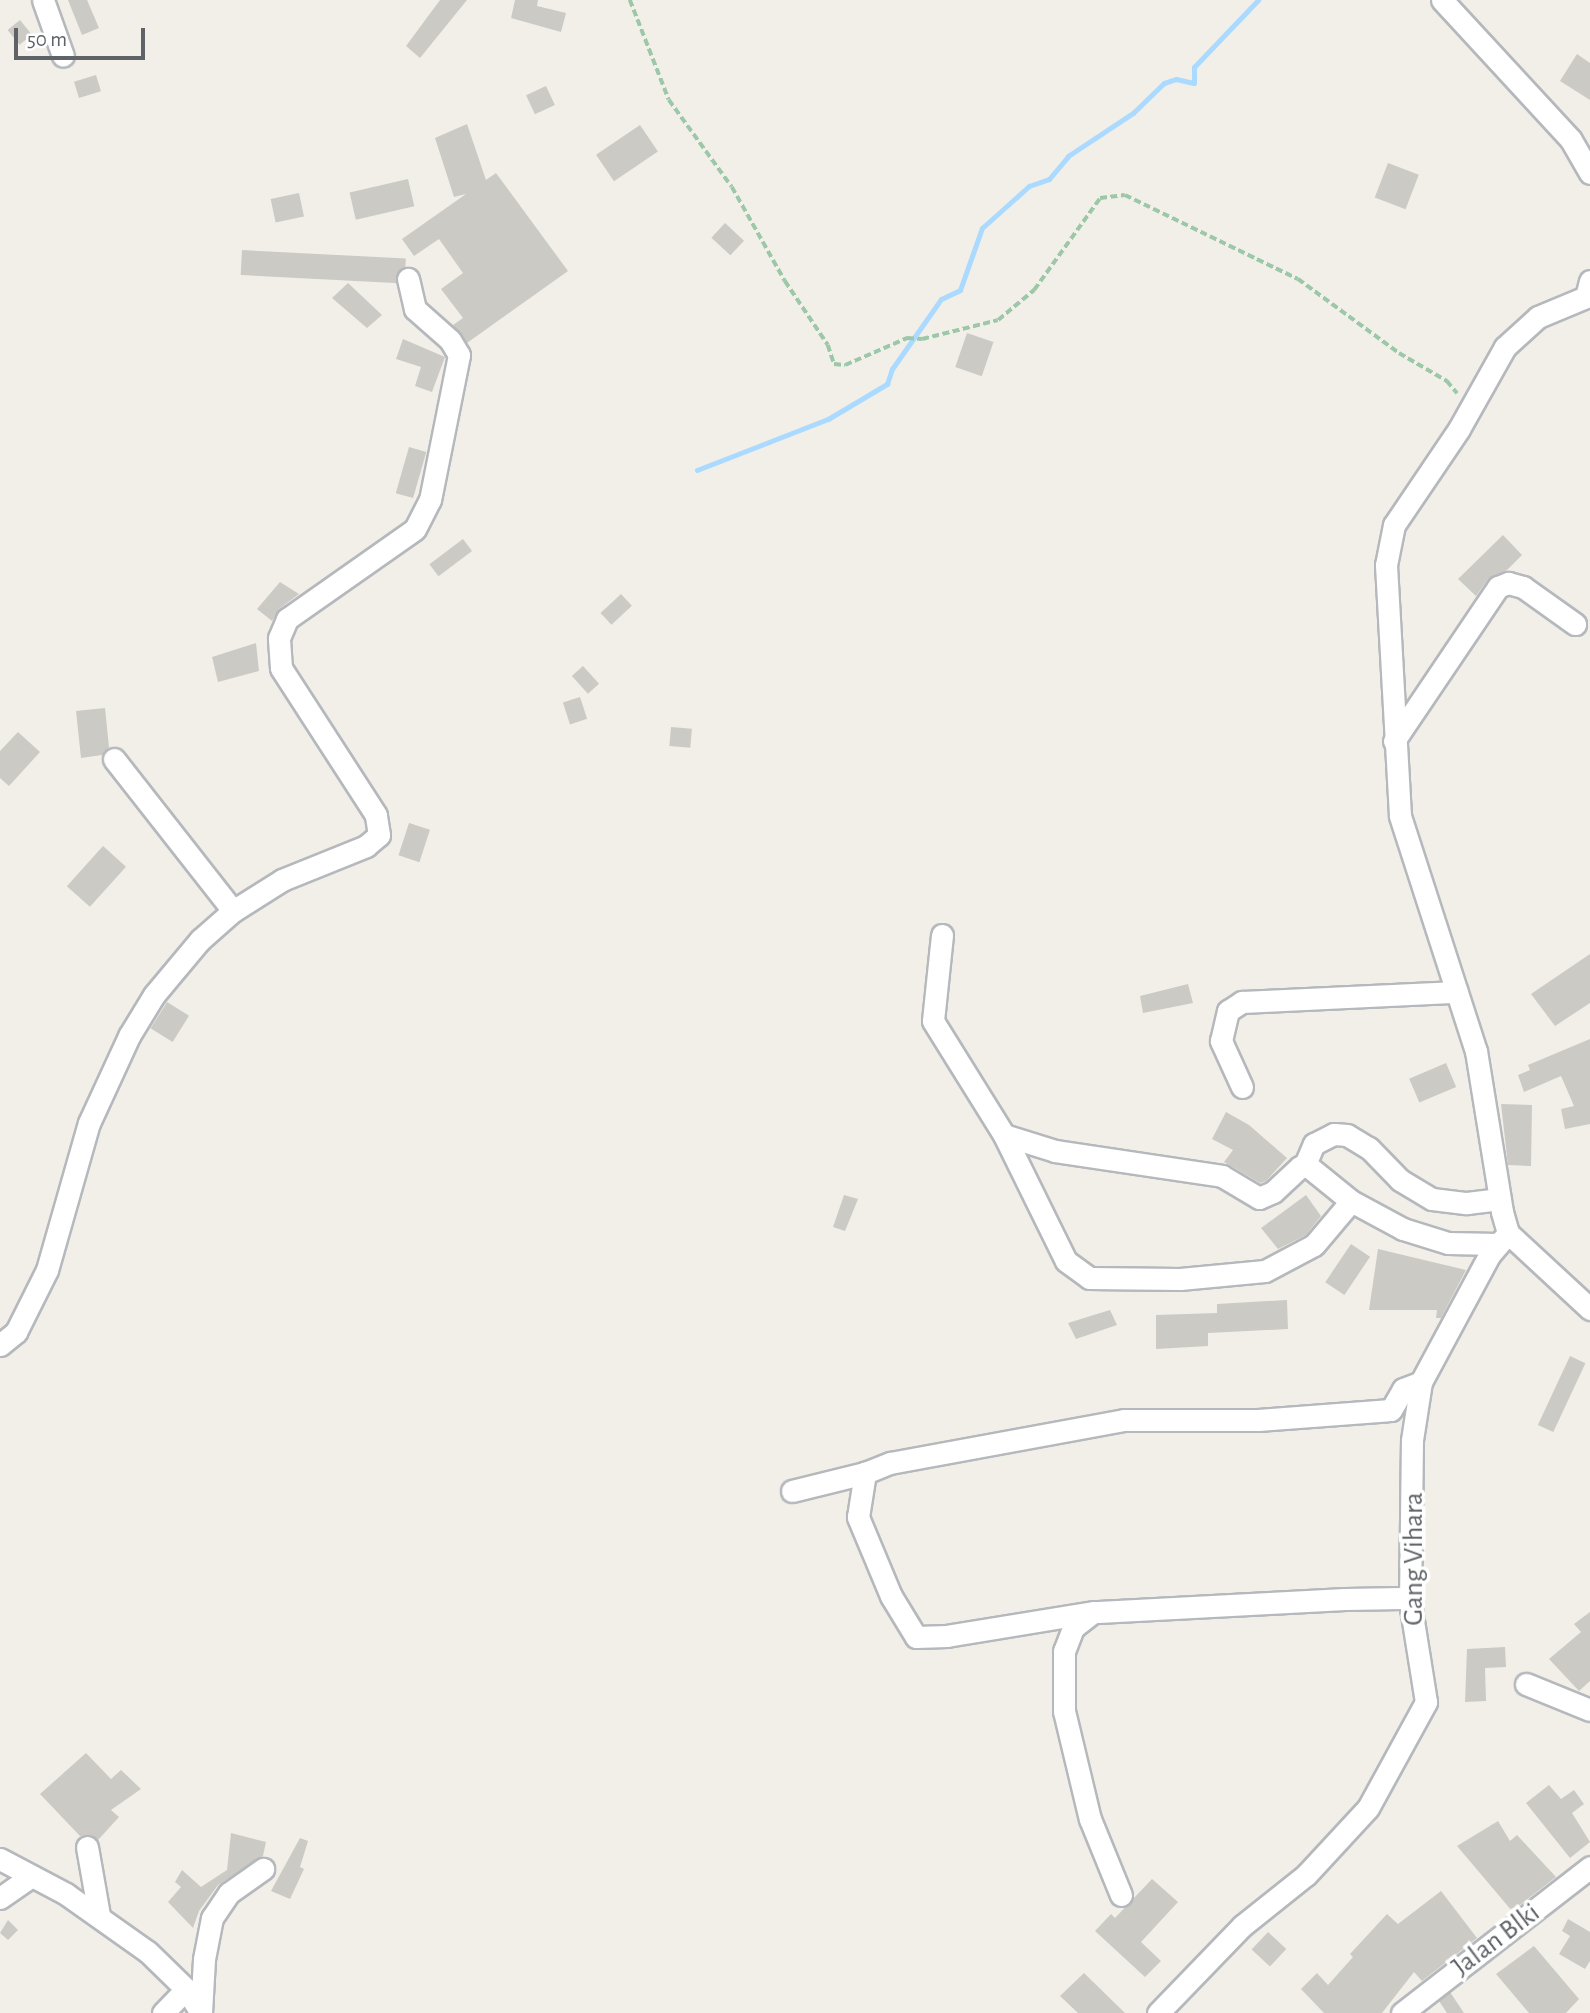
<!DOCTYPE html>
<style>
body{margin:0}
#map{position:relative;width:1590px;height:2013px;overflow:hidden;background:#f1efe8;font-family:"Alegreya Sans",sans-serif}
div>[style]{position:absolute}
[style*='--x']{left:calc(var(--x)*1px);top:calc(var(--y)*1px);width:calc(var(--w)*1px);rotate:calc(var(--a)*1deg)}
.stream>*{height:5px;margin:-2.5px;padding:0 2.5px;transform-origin:2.5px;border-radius:2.5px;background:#aadaff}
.building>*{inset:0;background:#cccac5;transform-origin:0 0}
.path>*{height:3.5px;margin-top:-1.75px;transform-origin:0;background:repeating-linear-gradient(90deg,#9cc7a9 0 7px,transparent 0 10.5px)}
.roads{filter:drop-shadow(2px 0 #b5b8bc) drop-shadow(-2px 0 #b5b8bc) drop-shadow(0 2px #b5b8bc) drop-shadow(0 -2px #b5b8bc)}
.minor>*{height:21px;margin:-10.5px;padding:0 10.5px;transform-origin:10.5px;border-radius:10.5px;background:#fff}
span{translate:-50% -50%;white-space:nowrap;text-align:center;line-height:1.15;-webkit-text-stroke:7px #fff;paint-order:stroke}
.street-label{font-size:28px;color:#5f6368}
.scale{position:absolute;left:14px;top:28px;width:131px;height:32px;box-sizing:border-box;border:4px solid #5f6368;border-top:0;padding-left:9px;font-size:21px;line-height:24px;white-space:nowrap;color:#5f6368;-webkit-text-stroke:5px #fff;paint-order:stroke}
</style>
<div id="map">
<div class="stream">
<i style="--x:697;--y:470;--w:141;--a:-21.3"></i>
<i style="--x:828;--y:419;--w:69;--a:-30.7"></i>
<i style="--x:887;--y:384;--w:16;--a:-72"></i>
<i style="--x:892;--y:369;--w:85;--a:-55"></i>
<i style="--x:941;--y:299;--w:21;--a:-25"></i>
<i style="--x:960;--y:290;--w:66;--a:-70.5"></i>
<i style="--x:982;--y:228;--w:63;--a:-41.8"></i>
<i style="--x:1029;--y:186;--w:21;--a:-19"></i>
<i style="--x:1049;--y:179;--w:30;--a:-50"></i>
<i style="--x:1068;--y:156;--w:78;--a:-33.5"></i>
<i style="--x:1133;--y:113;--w:43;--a:-44.1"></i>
<i style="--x:1164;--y:83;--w:13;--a:-18"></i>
<i style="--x:1176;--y:79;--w:18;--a:13"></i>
<i style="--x:1194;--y:83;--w:16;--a:-90"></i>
<i style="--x:1194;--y:67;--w:93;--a:-46.3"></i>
</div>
<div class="building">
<i style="clip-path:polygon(68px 0,87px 0,99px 28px,82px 35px)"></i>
<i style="clip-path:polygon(440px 0,467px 0,420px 58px,406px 46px)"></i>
<i style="clip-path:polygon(515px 0,538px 0,537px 6px,566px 13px,561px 32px,511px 18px)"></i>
<i style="left:20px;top:20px;width:19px;height:16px;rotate:51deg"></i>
<i style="clip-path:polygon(1577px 54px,1590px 63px,1590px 100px,1560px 81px)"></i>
<i style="left:96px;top:75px;width:17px;height:23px;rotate:73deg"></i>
<i style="left:546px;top:86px;width:21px;height:22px;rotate:65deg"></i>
<i style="clip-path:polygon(467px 124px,486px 180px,496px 173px,568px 271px,467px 343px,453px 325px,463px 318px,441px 289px,463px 273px,439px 239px,414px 256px,402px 239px,466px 194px,454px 197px,435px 138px)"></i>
<i style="left:640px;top:125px;width:32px;height:53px;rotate:56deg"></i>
<i style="left:1388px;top:163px;width:33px;height:37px;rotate:21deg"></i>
<i style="left:408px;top:179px;width:28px;height:60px;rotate:77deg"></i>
<i style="left:299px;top:193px;width:24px;height:29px;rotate:78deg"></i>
<i style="left:725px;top:223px;width:26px;height:20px;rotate:43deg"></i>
<i style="left:242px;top:250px;width:164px;height:25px;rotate:3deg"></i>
<i style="clip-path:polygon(348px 283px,382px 315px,367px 328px,332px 298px)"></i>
<i style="left:967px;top:333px;width:28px;height:36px;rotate:19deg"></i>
<i style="clip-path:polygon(403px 339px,445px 357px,432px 392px,415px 386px,421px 367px,396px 359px)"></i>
<i style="left:409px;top:447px;width:18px;height:48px;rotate:16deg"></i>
<i style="clip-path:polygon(1503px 535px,1522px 555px,1507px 570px,1488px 579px,1476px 596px,1458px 579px)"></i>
<i style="left:463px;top:539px;width:15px;height:42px;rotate:53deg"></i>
<i style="clip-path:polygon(280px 582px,299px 594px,279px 609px,272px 621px,257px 609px)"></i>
<i style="left:621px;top:594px;width:16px;height:28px;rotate:47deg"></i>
<i style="clip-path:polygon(256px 643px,259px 671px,218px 682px,212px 657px)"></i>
<i style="left:583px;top:666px;width:24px;height:15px;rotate:48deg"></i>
<i style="left:580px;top:697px;width:23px;height:18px;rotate:72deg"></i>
<i style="clip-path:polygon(105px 708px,109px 747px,102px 755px,81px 758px,76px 711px)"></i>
<i style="left:671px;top:727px;width:21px;height:19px;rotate:5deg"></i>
<i style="clip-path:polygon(18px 732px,40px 752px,9px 786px,0 778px,0 751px)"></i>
<i style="left:409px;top:823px;width:22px;height:34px;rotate:18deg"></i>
<i style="left:103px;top:846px;width:31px;height:54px;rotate:42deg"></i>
<i style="clip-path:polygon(1590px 954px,1590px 1003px,1555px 1026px,1531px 994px)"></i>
<i style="clip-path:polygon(1188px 984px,1193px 1003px,1143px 1013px,1140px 996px)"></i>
<i style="left:167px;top:1002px;width:26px;height:31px;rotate:32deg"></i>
<i style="clip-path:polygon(1590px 1039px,1590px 1124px,1565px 1129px,1561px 1109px,1574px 1106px,1561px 1076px,1524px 1092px,1518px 1075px,1530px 1070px,1528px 1065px)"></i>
<i style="left:1446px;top:1063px;width:26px;height:40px;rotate:67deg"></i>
<i style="clip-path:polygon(1501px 1104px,1532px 1105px,1531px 1166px,1508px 1165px)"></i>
<i style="clip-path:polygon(1226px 1112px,1249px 1125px,1287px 1158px,1266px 1181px,1260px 1183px,1224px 1162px,1233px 1150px,1212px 1139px)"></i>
<i style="clip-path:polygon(844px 1195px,858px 1199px,845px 1231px,833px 1227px)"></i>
<i style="clip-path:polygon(1306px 1195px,1321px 1216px,1306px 1235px,1278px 1249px,1261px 1228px)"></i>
<i style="left:1351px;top:1244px;width:23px;height:46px;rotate:34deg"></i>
<i style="clip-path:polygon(1378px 1249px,1466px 1270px,1441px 1318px,1436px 1318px,1437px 1310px,1369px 1310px)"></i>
<i style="clip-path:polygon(1287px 1300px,1288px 1329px,1208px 1333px,1208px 1346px,1156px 1349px,1156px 1315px,1217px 1313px,1217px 1304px)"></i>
<i style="clip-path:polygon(1110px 1310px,1117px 1325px,1076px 1339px,1068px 1323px)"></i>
<i style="left:1570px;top:1356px;width:17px;height:76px;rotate:25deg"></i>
<i style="clip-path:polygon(1590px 1612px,1590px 1681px,1579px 1691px,1549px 1659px,1581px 1632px,1574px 1624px)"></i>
<i style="clip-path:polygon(1505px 1647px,1506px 1667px,1485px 1668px,1486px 1701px,1465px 1702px,1467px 1649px)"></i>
<i style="clip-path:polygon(86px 1753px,111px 1779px,121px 1770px,141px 1789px,111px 1810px,119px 1817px,98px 1840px,91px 1835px,80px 1836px,40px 1794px)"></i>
<i style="clip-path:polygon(1549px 1785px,1561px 1799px,1574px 1790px,1584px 1804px,1572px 1813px,1590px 1842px,1570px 1858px,1526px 1803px)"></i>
<i style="clip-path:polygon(1498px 1821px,1510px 1841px,1517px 1835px,1556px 1877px,1512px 1911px,1457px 1846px)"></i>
<i style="clip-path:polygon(231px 1833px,266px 1842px,263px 1856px,218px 1885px,199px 1911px,193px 1928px,168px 1902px,181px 1887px,175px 1882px,182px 1870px,201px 1887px,227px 1870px)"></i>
<i style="clip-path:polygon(300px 1838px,308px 1841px,300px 1867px,304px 1869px,290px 1899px,271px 1891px)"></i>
<i style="clip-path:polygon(1152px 1879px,1178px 1902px,1141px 1942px,1161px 1961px,1145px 1977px,1095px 1931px,1111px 1914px,1115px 1918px)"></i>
<i style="clip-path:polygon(1441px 1891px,1477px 1938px,1422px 1981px,1414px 1972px,1382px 2013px,1324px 2013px,1301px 1989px,1317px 1973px,1328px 1985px,1353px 1957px,1350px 1954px,1387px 1914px,1398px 1924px)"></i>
<i style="clip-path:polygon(1568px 1919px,1590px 1932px,1590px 1961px,1585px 1969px,1559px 1954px,1570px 1936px,1562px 1931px)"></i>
<i style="clip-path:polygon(8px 1920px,18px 1930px,8px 1940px,0 1933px)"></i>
<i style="left:1268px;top:1932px;width:25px;height:24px;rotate:43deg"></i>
<i style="clip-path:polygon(1534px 1946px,1579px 1999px,1566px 2013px,1529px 2013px,1496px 1974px)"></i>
<i style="clip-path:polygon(1084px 1973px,1125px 2013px,1078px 2013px,1060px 1996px)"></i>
<i style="clip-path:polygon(1450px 1992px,1464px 2013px,1447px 2013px,1439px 2001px)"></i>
</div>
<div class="path">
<i style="--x:630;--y:0;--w:107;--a:68.7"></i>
<i style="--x:669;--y:100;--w:107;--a:54.1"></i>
<i style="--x:732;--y:187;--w:108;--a:60.6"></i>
<i style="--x:785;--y:281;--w:77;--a:56.1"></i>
<i style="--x:828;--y:345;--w:20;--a:72"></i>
<i style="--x:834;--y:364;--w:11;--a:5"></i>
<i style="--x:845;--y:365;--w:68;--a:-23.5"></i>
<i style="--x:907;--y:338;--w:15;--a:4"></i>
<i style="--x:922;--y:339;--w:78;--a:-14"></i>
<i style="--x:998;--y:320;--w:47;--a:-39.8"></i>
<i style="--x:1034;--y:290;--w:113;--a:-54.3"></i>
<i style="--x:1100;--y:198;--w:25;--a:-7"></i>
<i style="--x:1125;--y:195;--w:192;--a:25.9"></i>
<i style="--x:1298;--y:279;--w:125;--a:36.2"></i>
<i style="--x:1399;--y:353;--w:56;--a:30.3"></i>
<i style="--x:1447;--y:381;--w:16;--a:50"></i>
</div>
<div class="roads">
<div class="minor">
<i style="--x:43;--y:0;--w:59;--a:70.3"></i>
<i style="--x:1442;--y:0;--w:190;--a:47.3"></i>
<i style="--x:1571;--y:140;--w:38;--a:60"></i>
<i style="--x:1590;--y:281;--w:16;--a:104"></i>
<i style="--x:1586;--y:297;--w:52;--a:157.4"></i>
<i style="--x:1538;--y:317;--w:45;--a:137.7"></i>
<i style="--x:1505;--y:347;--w:94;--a:119.3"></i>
<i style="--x:1459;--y:429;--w:116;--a:124.1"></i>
<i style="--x:1394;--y:525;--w:41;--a:101.3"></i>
<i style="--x:1386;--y:565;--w:251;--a:86.8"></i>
<i style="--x:1400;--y:816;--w:247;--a:72.1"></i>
<i style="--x:1476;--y:1051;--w:163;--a:80.8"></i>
<i style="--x:1502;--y:1212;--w:22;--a:74"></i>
<i style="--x:1508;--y:1233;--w:112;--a:42.8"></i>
<i style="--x:1394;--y:741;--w:186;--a:-56"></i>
<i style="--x:1498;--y:587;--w:11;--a:-22"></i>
<i style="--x:1508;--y:583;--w:16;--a:15"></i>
<i style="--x:1523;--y:587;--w:64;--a:35.4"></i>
<i style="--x:114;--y:759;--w:193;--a:51.9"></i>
<i style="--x:942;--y:935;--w:86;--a:96"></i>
<i style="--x:933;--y:1021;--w:134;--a:58.1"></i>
<i style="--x:1004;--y:1135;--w:53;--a:17.4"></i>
<i style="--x:1055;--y:1151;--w:169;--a:8.5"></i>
<i style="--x:1222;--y:1176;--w:43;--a:30.7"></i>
<i style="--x:1259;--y:1198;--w:15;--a:-23"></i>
<i style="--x:1273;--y:1192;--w:37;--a:-43"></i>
<i style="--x:1300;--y:1167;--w:9;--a:0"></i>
<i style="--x:1309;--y:1167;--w:54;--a:39"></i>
<i style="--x:1351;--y:1201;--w:59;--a:28.3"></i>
<i style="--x:1403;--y:1229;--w:47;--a:17.3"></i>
<i style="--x:1448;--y:1243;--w:50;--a:1.1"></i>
<i style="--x:1242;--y:1087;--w:51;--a:-114.5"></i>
<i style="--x:1221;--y:1041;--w:31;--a:-77"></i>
<i style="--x:1228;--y:1011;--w:17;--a:-33"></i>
<i style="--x:1242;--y:1002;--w:215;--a:-2.7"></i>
<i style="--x:1004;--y:1135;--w:140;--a:63.8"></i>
<i style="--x:1066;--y:1261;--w:29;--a:36"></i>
<i style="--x:1089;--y:1278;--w:91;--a:0.6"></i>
<i style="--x:1180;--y:1279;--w:85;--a:-5.4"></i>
<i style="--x:1265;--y:1271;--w:55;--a:-28"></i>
<i style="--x:1314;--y:1245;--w:57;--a:-49.9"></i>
<i style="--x:1304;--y:1167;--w:25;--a:-67"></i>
<i style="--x:1314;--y:1144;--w:22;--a:-27"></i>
<i style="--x:1334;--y:1134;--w:13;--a:4"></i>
<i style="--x:1347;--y:1135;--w:26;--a:31"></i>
<i style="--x:1369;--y:1148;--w:45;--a:45.9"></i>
<i style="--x:1400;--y:1180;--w:37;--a:31"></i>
<i style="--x:1432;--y:1199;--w:35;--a:7"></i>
<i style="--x:1467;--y:1203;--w:33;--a:-7"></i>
<i style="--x:0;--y:1345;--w:21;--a:-39"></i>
<i style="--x:16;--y:1332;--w:69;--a:-63.4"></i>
<i style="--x:47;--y:1270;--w:153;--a:-74.1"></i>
<i style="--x:89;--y:1123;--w:96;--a:-65.3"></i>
<i style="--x:129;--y:1036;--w:48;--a:-58.6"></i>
<i style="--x:154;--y:995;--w:72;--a:-50.1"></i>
<i style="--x:200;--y:940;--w:44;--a:-41.3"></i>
<i style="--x:233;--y:911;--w:58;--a:-32.3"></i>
<i style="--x:282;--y:880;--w:91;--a:-22"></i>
<i style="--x:366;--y:846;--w:17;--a:-40"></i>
<i style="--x:379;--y:835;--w:20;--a:-99"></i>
<i style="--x:376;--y:815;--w:175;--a:-122.9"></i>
<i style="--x:281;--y:668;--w:30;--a:-94"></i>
<i style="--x:279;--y:638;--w:21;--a:-67"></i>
<i style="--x:287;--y:619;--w:156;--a:-35.1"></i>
<i style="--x:415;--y:529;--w:33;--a:-63"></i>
<i style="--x:430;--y:500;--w:148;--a:-78.7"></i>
<i style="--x:459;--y:355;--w:17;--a:-121"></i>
<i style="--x:450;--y:340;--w:47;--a:-138.5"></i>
<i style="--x:415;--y:309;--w:31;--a:-103"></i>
<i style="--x:792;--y:1491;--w:75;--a:-13.9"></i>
<i style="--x:1410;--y:1602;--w:8;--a:-150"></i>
<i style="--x:1403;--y:1598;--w:58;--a:179"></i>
<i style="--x:1345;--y:1599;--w:252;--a:177"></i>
<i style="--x:1093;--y:1612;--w:148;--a:170.7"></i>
<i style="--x:947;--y:1636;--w:31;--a:178"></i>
<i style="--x:916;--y:1637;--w:48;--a:-121.4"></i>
<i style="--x:891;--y:1596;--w:86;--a:-112.7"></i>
<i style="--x:858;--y:1517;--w:45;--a:-81"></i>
<i style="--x:865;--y:1473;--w:27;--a:-22"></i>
<i style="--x:890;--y:1463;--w:238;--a:-10.4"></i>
<i style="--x:1124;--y:1420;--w:134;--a:0"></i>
<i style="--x:1258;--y:1420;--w:133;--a:-4.3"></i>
<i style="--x:1391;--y:1410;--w:24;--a:-60"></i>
<i style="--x:1403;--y:1389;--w:19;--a:-21"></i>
<i style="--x:1092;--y:1613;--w:24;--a:142"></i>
<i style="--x:1073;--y:1628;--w:25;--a:111"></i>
<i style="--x:1064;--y:1651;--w:60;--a:90"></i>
<i style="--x:1064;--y:1711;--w:111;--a:76.5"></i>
<i style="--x:1090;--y:1819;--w:82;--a:67.8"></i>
<i style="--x:1526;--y:1684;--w:69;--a:22.1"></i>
<i style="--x:87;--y:1847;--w:69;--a:80"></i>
<i style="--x:0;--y:1859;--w:75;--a:27.9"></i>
<i style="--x:66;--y:1894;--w:100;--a:35.3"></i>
<i style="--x:148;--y:1952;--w:53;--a:44.2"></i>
<i style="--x:186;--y:1989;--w:28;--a:58"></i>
<i style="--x:0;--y:1898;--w:37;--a:-35"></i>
<i style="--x:163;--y:2013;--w:33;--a:-46"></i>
<i style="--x:201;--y:2013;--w:54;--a:-86.8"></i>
<i style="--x:204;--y:1959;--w:42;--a:-79"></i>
<i style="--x:212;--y:1918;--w:30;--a:-56"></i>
<i style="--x:229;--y:1893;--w:42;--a:-35.2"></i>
<i style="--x:1158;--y:2013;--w:121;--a:-46"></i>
<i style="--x:1242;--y:1926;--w:82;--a:-38.6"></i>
<i style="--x:1306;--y:1875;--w:91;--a:-47.2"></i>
<i style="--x:1368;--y:1808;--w:121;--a:-61.3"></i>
<i style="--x:1426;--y:1702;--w:101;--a:-99.1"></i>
<i style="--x:1410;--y:1602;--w:162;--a:-89.3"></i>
<i style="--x:1412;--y:1440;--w:59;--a:-81.2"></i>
<i style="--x:1421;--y:1382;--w:145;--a:-61.7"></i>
<i style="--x:1490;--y:1254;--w:28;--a:-49"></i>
<i style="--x:1402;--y:2013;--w:238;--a:-37.8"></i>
</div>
</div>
<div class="street-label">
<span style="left:1414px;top:1559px;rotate:-90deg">Gang Vihara</span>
<span style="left:1496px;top:1940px;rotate:-37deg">Jalan Blki</span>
</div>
<div class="scale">50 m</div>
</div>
